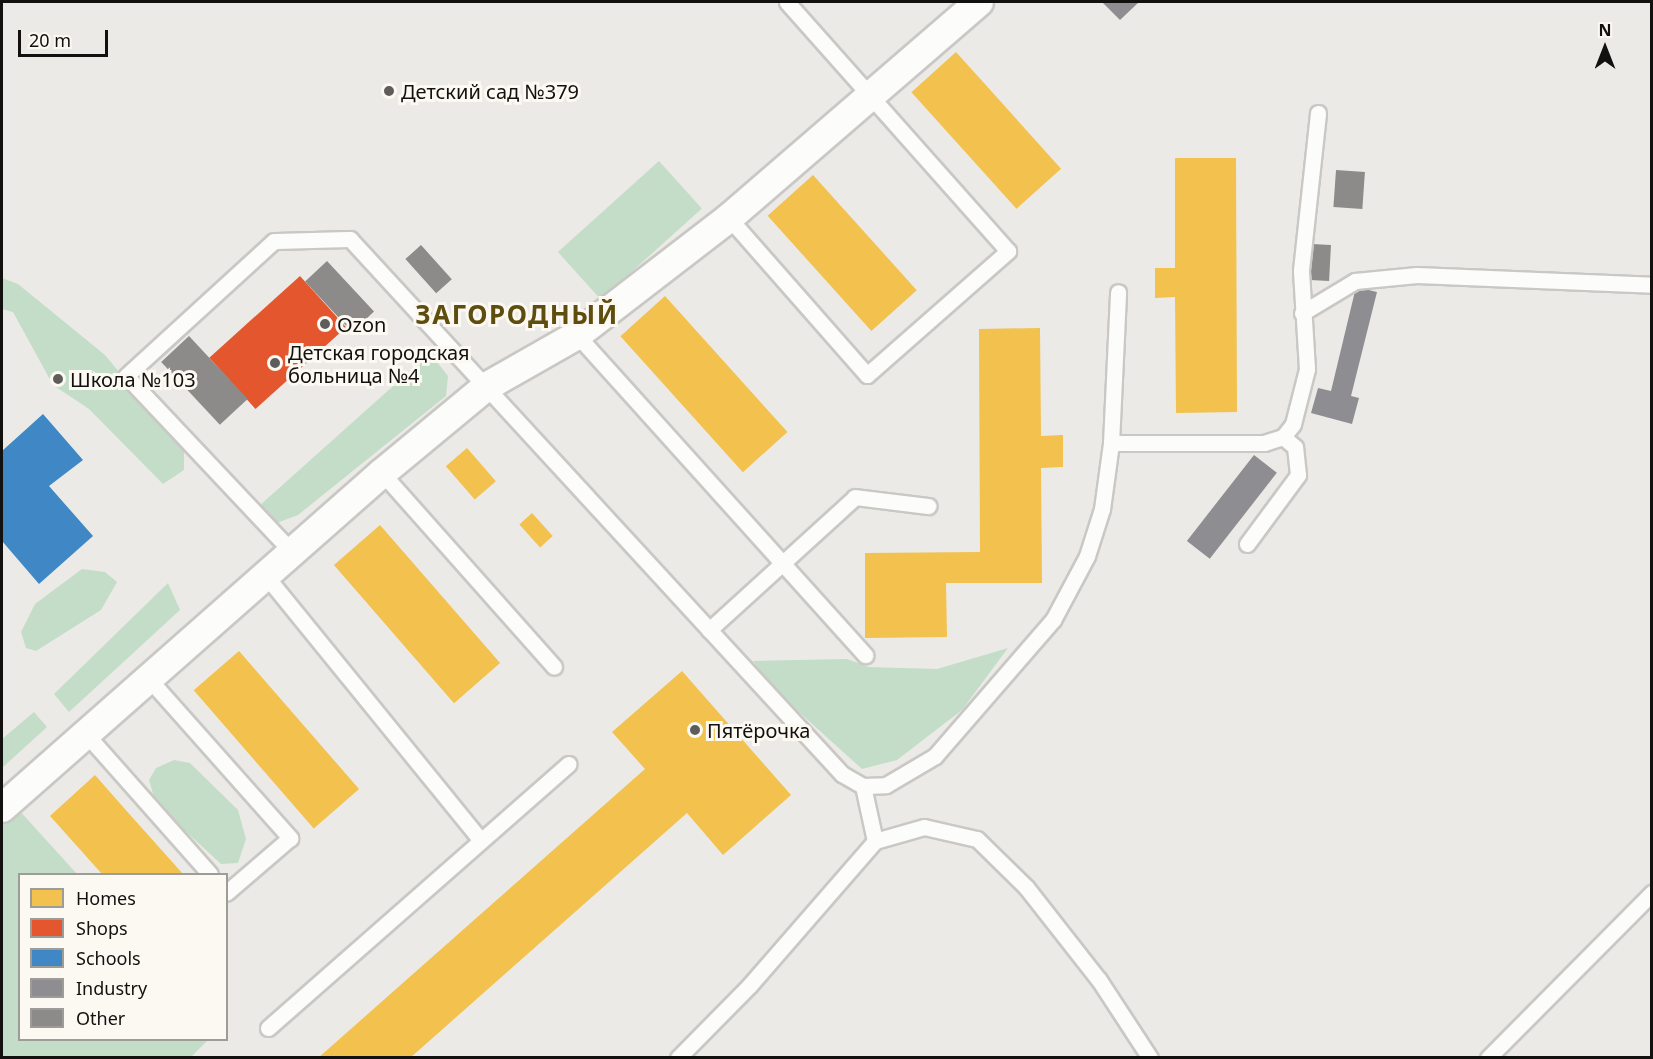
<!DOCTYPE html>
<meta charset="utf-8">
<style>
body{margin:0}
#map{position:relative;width:1653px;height:1059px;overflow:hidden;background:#eceae6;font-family:"Noto Sans",sans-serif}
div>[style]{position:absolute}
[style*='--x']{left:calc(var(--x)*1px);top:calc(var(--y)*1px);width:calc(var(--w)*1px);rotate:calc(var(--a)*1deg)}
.green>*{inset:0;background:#c4ddc8;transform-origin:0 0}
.homes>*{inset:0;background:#f2c14e;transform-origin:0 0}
.shops>*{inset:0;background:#e4572e;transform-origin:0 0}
.schools>*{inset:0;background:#3f88c5}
.industry>*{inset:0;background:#8d8d92;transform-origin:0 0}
.building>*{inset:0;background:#8d8b89;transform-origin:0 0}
.roads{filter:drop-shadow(2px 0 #c9c8c5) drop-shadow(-2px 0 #c9c8c5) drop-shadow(0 2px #c9c8c5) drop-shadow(0 -2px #c9c8c5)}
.service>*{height:15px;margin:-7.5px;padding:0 7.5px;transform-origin:7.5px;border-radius:7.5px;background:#fcfcfb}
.minor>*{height:28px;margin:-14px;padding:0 14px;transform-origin:14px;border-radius:14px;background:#fcfcfb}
.dots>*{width:16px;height:16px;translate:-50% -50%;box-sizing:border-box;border:3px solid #fcf8f2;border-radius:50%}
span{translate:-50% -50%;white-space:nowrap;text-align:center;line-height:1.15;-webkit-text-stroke:6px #fcf8f2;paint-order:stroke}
.poi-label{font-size:20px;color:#12110f}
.left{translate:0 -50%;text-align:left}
.district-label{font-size:26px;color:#5e4d0f;font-weight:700;letter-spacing:1.5px}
.frame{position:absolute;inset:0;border:3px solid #12110f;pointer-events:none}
.legend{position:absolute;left:18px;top:873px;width:210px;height:168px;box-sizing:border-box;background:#fcf8f2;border:2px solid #9e9c97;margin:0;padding:8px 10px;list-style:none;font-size:18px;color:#12110f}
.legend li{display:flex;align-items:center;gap:12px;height:30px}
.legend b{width:30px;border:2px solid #9e9c97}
.north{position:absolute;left:1575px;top:18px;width:60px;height:60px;-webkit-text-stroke:4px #fcf8f2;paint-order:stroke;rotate:0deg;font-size:16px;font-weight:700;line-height:24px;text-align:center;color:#12110f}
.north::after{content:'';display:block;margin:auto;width:21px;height:27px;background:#12110f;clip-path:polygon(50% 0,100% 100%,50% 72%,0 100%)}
.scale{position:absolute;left:18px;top:30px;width:90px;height:27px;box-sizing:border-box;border:3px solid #12110f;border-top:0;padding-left:8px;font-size:18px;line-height:21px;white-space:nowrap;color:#12110f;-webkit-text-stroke:4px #fcf8f2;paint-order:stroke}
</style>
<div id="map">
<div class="green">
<i style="left:659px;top:161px;width:64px;height:136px;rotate:48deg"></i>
<i style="clip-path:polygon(2px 278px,18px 284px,105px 355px,184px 450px,184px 470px,163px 484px,89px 409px,53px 385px,13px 312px,2px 309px)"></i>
<i style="clip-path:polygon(430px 353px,448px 376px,446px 396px,298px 515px,274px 524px,259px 506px)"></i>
<i style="clip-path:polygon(82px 569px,105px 572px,117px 582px,101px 610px,36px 651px,26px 648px,21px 632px,35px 604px)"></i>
<i style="clip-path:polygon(168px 583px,180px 610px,69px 712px,54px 694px)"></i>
<i style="clip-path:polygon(1008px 648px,962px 710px,897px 760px,862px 769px,770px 686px,753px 661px,847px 659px,869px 667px,937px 669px)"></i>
<i style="clip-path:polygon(34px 712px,47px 727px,2px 768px,2px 739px)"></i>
<i style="clip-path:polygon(174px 760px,190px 763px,238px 810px,246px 839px,238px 863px,221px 864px,156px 804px,149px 780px,156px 768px)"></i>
<i style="clip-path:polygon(18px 809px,77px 874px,20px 874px,20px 1040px,208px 1040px,191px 1057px,2px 1057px,2px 823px)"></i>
</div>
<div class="homes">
<i style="left:956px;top:52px;width:157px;height:60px;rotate:48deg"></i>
<i style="clip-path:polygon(1175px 158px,1236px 158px,1237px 412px,1176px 413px,1175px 297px,1155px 298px,1155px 268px,1175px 268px)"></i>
<i style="left:813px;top:175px;width:155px;height:61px;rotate:48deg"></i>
<i style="left:665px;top:296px;width:183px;height:60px;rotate:48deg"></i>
<i style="clip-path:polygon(1040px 328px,1041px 436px,1063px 435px,1063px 467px,1041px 468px,1042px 583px,946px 583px,947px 637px,865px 638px,865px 553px,980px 552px,979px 329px)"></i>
<i style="left:467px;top:448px;width:44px;height:28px;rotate:49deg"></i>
<i style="left:532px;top:513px;width:31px;height:17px;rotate:48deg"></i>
<i style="left:380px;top:525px;width:183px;height:61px;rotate:49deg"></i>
<i style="left:239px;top:651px;width:183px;height:60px;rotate:49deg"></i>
<i style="clip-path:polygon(682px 671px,791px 795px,723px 855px,687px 813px,410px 1058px,318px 1058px,645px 769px,612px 732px)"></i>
<i style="clip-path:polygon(95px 775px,124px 808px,183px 874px,102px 874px,50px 816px)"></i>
</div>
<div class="shops">
<i style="left:300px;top:276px;width:69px;height:122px;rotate:48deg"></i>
</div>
<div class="schools">
<i style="clip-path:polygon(43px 414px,83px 460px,49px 486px,93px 536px,39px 584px,2px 541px,2px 451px)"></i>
</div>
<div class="industry">
<i style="clip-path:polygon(1102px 2px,1139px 2px,1120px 20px)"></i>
<i style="clip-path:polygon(1356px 287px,1377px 292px,1351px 396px,1359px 398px,1352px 424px,1311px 413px,1318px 388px,1331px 391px)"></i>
<i style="left:1254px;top:455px;width:29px;height:109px;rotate:38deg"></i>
</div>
<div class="building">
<i style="left:1336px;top:170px;width:29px;height:37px;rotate:4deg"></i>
<i style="left:1312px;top:244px;width:19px;height:36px;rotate:3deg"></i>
<i style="left:421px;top:245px;width:46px;height:21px;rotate:48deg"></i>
<i style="left:327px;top:261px;width:69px;height:30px;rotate:47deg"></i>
<i style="left:189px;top:336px;width:86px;height:38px;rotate:47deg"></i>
</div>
<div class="roads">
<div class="service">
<i style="--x:729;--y:218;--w:209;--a:48.7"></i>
<i style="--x:867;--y:375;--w:188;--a:-41.3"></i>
<i style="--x:1008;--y:251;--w:333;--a:-131.6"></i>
<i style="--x:1302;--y:313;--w:62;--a:-31.1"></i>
<i style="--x:1355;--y:281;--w:62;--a:-5.5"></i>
<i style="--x:1417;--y:275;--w:235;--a:2.4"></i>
<i style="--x:577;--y:335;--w:431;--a:48"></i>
<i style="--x:1111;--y:443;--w:153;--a:0"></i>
<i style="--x:1264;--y:443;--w:20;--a:-18"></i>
<i style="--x:1283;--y:437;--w:16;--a:-52"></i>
<i style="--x:1293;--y:424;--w:57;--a:-75.7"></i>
<i style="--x:1307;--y:369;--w:99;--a:-93.5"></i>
<i style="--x:1301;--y:270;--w:158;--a:-83.8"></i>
<i style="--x:382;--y:473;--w:259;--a:48.4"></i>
<i style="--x:1247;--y:544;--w:86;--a:-53.5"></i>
<i style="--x:1298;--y:475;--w:28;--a:-96"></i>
<i style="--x:1295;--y:447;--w:16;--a:-140"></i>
<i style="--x:293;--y:553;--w:243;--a:-133.3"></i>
<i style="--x:126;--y:376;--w:200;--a:-42.4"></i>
<i style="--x:274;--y:241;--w:76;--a:-1.5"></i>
<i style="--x:350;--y:239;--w:727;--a:47.4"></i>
<i style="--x:842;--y:774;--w:24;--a:30"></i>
<i style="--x:863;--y:786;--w:23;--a:-2"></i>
<i style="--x:886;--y:785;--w:57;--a:-30.6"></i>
<i style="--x:935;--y:756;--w:180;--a:-49.1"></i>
<i style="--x:1053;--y:620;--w:72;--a:-62"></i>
<i style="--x:1087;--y:556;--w:49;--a:-72.3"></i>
<i style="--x:1102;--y:509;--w:67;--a:-82.2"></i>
<i style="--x:1111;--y:443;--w:151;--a:-87.3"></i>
<i style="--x:266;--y:576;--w:341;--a:50.9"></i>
<i style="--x:709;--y:630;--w:197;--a:-42.3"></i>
<i style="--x:855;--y:497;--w:74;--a:7"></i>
<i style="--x:149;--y:679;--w:213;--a:48.4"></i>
<i style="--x:290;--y:838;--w:84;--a:139.3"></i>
<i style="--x:86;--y:734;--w:187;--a:48.5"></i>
<i style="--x:863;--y:786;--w:56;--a:77.7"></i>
<i style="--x:268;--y:1028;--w:400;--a:-41.3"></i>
<i style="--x:678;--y:1058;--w:101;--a:-45.4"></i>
<i style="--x:749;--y:986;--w:192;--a:-49"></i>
<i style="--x:875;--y:841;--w:51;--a:-15.9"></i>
<i style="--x:924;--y:827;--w:54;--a:12.8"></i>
<i style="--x:977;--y:839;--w:69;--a:44.4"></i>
<i style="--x:1026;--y:887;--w:118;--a:51.9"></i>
<i style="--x:1099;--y:980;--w:93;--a:56.8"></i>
<i style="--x:1488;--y:1058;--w:233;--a:-45.2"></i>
</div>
<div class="minor">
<i style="--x:2;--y:808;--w:507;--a:-41.4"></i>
<i style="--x:382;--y:473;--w:135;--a:-39.6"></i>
<i style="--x:486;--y:387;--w:105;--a:-29.7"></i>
<i style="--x:577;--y:335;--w:192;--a:-37.6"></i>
<i style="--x:729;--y:218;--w:330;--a:-40.8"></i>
</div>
</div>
<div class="dots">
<i style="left:389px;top:91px;background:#5e5d5a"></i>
<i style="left:325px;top:324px;background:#5e5d5a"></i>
<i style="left:275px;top:363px;background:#5e5d5a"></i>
<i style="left:58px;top:379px;background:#5e5d5a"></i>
<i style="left:695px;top:730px;background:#5e5d5a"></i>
</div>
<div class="poi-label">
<span class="left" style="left:401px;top:91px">Детский сад №379</span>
<span class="left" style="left:337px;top:324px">Ozon</span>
<span class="left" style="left:288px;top:364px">Детская городская<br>больница №4</span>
<span class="left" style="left:70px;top:379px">Школа №103</span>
<span class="left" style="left:707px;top:730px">Пятёрочка</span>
</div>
<div class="district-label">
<span style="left:517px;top:315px">ЗАГОРОДНЫЙ</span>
</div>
<div class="frame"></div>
<ul class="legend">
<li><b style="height:16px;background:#f2c14e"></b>Homes</li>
<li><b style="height:16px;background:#e4572e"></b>Shops</li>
<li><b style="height:16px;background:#3f88c5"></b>Schools</li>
<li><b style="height:16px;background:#8d8d92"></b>Industry</li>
<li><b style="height:16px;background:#8d8b89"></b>Other</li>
</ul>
<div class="north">N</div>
<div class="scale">20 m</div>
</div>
